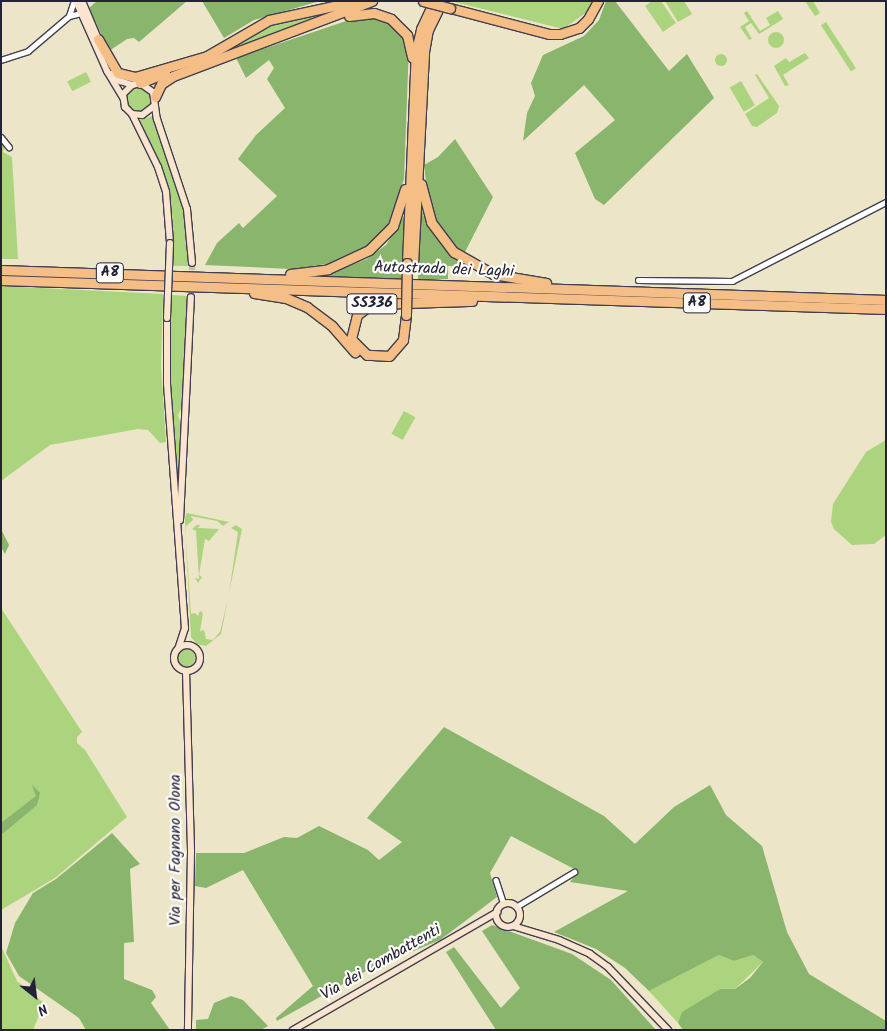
<!DOCTYPE html>
<style>
body{margin:0}
#map{position:relative;width:887px;height:1031px;overflow:hidden;background:#ede5c8;font-family:Kalam,sans-serif}
div>[style]{position:absolute}
[style*='--x']{left:calc(var(--x)*1px);top:calc(var(--y)*1px);width:calc(var(--w)*1px);rotate:calc(var(--a)*1deg)}
.green>*{inset:0;background:#acd37d;transform-origin:0 0}
.round{border-radius:50%}
.forest>*{inset:0;background:#89b56c}
.secondary-tunnel>*{height:6px;margin-top:-3px;transform-origin:0;background:repeating-linear-gradient(90deg,#c4beac 0 6px,transparent 0 9px)}
.roads{filter:drop-shadow(1px 0 #403f50) drop-shadow(-1px 0 #403f50) drop-shadow(0 1px #403f50) drop-shadow(0 -1px #403f50)}
.street>*{height:4.5px;margin:-2.25px;padding:0 2.25px;transform-origin:2.25px;border-radius:2.25px;background:#fff}
.secondary>*{height:6px;margin:-3px;padding:0 3px;transform-origin:3px;border-radius:3px;background:#fbe5cf}
.secondary>.ring{margin:-3px;padding:0;box-sizing:content-box;background:none;border:6px solid #fbe5cf;border-radius:50%}
.highway>*{height:9px;margin:-4.5px;padding:0 4.5px;transform-origin:4.5px;border-radius:4.5px;background:#f6be87}
.bridges{filter:drop-shadow(1px 0 #403f50) drop-shadow(-1px 0 #403f50) drop-shadow(0 1px #403f50) drop-shadow(0 -1px #403f50)}
.secondary-bridge>*{height:6px;margin:-3px;padding:0 3px;transform-origin:3px;border-radius:3px;background:#fbe5cf}
.highway-bridge>*{height:9px;margin:-4.5px;padding:0 4.5px;transform-origin:4.5px;border-radius:4.5px;background:#f6be87}
span{translate:-50% -50%;white-space:nowrap;text-align:center;line-height:1.15;-webkit-text-stroke:4.5px #fdfcf7;paint-order:stroke}
.shield-label span{padding:1px 4px;background:#fdfcf7;border:1px solid;border-radius:4px;-webkit-text-stroke-width:0}
.shield-label{font-size:15px;color:#22223b;font-weight:700}
.street-label{font-size:16px;color:#22223b}
.frame{position:absolute;inset:0;border:2px solid #22223b;pointer-events:none}
.north{position:absolute;left:10px;top:971px;width:50px;height:50px;-webkit-text-stroke:4px #fdfcf7;paint-order:stroke;rotate:151deg;font-size:14px;font-weight:700;line-height:20px;text-align:center;color:#22223b}
.north::after{content:'';display:block;margin:auto;width:18px;height:22px;background:#22223b;clip-path:polygon(50% 0,100% 100%,50% 72%,0 100%)}
</style>
<div id="map">
<div class="green">
<i style="clip-path:polygon(450px 1px,592px 1px,587px 12px,563px 29px)"></i>
<i style="clip-path:polygon(652px 1px,661px 1px,676px 23px,663px 32px,645px 6px)"></i>
<i style="clip-path:polygon(665px 1px,684px 1px,692px 14px,678px 22px)"></i>
<i style="clip-path:polygon(805px 1px,813px 1px,820px 13px,815px 16px)"></i>
<i style="clip-path:polygon(747px 11px,760px 31px,770px 25px,766px 18px,778px 11px,783px 19px,759px 34px,751px 23px,745px 27px,752px 39px,749px 40px,740px 27px,749px 21px,744px 13px)"></i>
<i style="clip-path:polygon(310px 14px,314px 19px,156px 88px,151px 83px,268px 24px)"></i>
<i style="left:826px;top:22px;width:55px;height:6px;rotate:57deg"></i>
<i class="round" style="left:768px;top:32px;width:16px;height:16px"></i>
<i style="clip-path:polygon(805px 53px,809px 58px,783px 75px,789px 85px,785px 86px,774px 66px,786px 58px,789px 62px)"></i>
<i class="round" style="left:715px;top:54px;width:12px;height:12px"></i>
<i style="left:86px;top:72px;width:11px;height:21px;rotate:63deg"></i>
<i style="clip-path:polygon(757px 74px,779px 106px,777px 113px,757px 127px,752px 126px,745px 114px,769px 98px,755px 75px)"></i>
<i style="left:741px;top:81px;width:28px;height:13px;rotate:60deg"></i>
<i class="round" style="left:126px;top:86px;width:26px;height:26px"></i>
<i style="clip-path:polygon(152px 116px,183px 203px,189px 266px,173px 266px,173px 221px,167px 187px,140px 120px)"></i>
<i style="clip-path:polygon(1px 141px,5px 147px,3px 152px,12px 157px,18px 259px,1px 259px)"></i>
<i style="clip-path:polygon(1px 286px,163px 294px,161px 366px,166px 442px,160px 443px,148px 430px,138px 429px,50px 445px,1px 481px)"></i>
<i style="clip-path:polygon(172px 295px,188px 296px,184px 403px,178px 415px,182px 429px,178px 493px,169px 379px)"></i>
<i style="left:404px;top:411px;width:13px;height:26px;rotate:29deg"></i>
<i style="clip-path:polygon(886px 440px,886px 535px,874px 544px,852px 545px,834px 529px,831px 522px,833px 504px,866px 452px)"></i>
<i style="clip-path:polygon(187px 513px,229px 522px,223px 526px,217px 521px,191px 516px,193px 520px,185px 527px,191px 614px,195px 613px,198px 616px,200px 611px,203px 613px,200px 631px,204px 630px,206px 639px,213px 640px,220px 632px,228px 598px,221px 634px,206px 646px,197px 644px,191px 637px,186px 545px,185px 517px)"></i>
<i style="clip-path:polygon(197px 525px,200px 525px,198px 528px,219px 529px,209px 541px,205px 539px,199px 575px,202px 577px,198px 583px,195px 578px,199px 579px,196px 531px,192px 529px)"></i>
<i style="clip-path:polygon(236px 525px,242px 529px,229px 593px,238px 532px,231px 528px)"></i>
<i style="clip-path:polygon(1px 608px,82px 732px,77px 737px,77px 743px,85px 750px,127px 817px,55px 878px,1px 910px)"></i>
<i class="round" style="left:177px;top:649px;width:18px;height:18px"></i>
<i style="clip-path:polygon(1px 946px,17px 981px,44px 1003px,33px 1030px,1px 1030px)"></i>
<i style="clip-path:polygon(719px 955px,734px 961px,753px 955px,763px 962px,735px 989px,720px 989px,683px 1012px,678px 1023px,649px 991px)"></i>
</div>
<div class="forest">
<i style="clip-path:polygon(97px 1px,187px 1px,139px 42px,134px 38px,127px 39px,109px 51px,89px 8px)"></i>
<i style="clip-path:polygon(202px 1px,320px 1px,254px 20px,224px 38px)"></i>
<i style="clip-path:polygon(606px 1px,615px 1px,669px 71px,687px 54px,714px 98px,604px 205px,595px 199px,575px 153px,615px 120px,584px 85px,523px 141px,527px 113px,535px 96px,531px 83px,543px 55px,584px 36px,599px 20px)"></i>
<i style="clip-path:polygon(364px 15px,378px 16px,393px 23px,409px 45px,404px 179px,390px 224px,369px 247px,334px 263px,291px 269px,205px 265px,217px 243px,239px 223px,243px 228px,277px 196px,238px 159px,256px 135px,285px 108px,267px 79px,274px 68px,269px 60px,246px 78px,236px 58px)"></i>
<i style="clip-path:polygon(455px 139px,493px 197px,463px 256px,440px 228px,428px 200px,424px 165px,438px 157px)"></i>
<i style="clip-path:polygon(418px 195px,424px 217px,462px 266px,448px 266px,448px 279px,418px 280px)"></i>
<i style="clip-path:polygon(406px 213px,403px 279px,324px 276px,367px 259px,386px 245px)"></i>
<i style="clip-path:polygon(1px 529px,9px 545px,5px 554px,1px 547px)"></i>
<i style="clip-path:polygon(444px 727px,604px 816px,635px 844px,674px 807px,710px 785px,726px 815px,762px 846px,787px 932px,809px 974px,886px 1021px,886px 1030px,683px 1030px,678px 1023px,682px 1012px,720px 989px,735px 989px,750px 978px,763px 962px,753px 955px,734px 961px,719px 955px,649px 991px,625px 968px,596px 949px,554px 932px,628px 891px,570px 882px,578px 871px,511px 836px,490px 873px,497px 897px,440px 940px,368px 970px,277px 1021px,276px 1018px,313px 986px,243px 870px,206px 888px,195px 886px,196px 853px,244px 853px,284px 837px,297px 838px,319px 826px,368px 850px,379px 860px,402px 842px,367px 818px)"></i>
<i style="clip-path:polygon(32px 785px,40px 793px,37px 805px,1px 835px,1px 823px,36px 796px)"></i>
<i style="clip-path:polygon(112px 833px,140px 864px,130px 869px,134px 942px,124px 943px,124px 979px,152px 990px,156px 997px,151px 1003px,170px 1030px,86px 1030px,79px 1018px,19px 976px,6px 953px,15px 923px,33px 893px,56px 879px)"></i>
<i style="clip-path:polygon(492px 925px,572px 954px,611px 980px,656px 1030px,496px 1030px,446px 952px,454px 947px,501px 1008px,520px 988px,482px 931px)"></i>
<i style="clip-path:polygon(231px 996px,243px 1000px,268px 1026px,261px 1030px,196px 1030px,196px 1020px,208px 1019px,214px 1003px)"></i>
</div>
<div class="secondary-tunnel">
<i style="--x:191;--y:297;--w:34;--a:-88"></i>
</div>
<div class="roads">
<div class="street">
<i style="--x:69;--y:16;--w:16;--a:-72"></i>
<i style="--x:1;--y:60;--w:28;--a:-18"></i>
<i style="--x:28;--y:51;--w:54;--a:-40.5"></i>
<i style="--x:69;--y:16;--w:12;--a:-14"></i>
<i style="--x:1;--y:137;--w:13;--a:51"></i>
<i style="--x:638;--y:280;--w:94;--a:0.6"></i>
<i style="--x:732;--y:281;--w:173;--a:-27.2"></i>
<i style="--x:496;--y:880;--w:25;--a:72"></i>
<i style="--x:516;--y:907;--w:68;--a:-31.1"></i>
</div>
<div class="secondary">
<i style="--x:76;--y:1;--w:77;--a:66.1"></i>
<i style="--x:107;--y:71;--w:31;--a:59"></i>
<i style="--x:82;--y:1;--w:43;--a:67"></i>
<i style="--x:112;--y:74;--w:11;--a:41"></i>
<i style="--x:120;--y:81;--w:13;--a:18"></i>
<i style="--x:154;--y:106;--w:15;--a:143"></i>
<i style="--x:142;--y:115;--w:10;--a:-174"></i>
<i style="--x:132;--y:114;--w:10;--a:-135"></i>
<i style="--x:125;--y:107;--w:13;--a:-99"></i>
<i style="--x:123;--y:94;--w:13;--a:-45"></i>
<i style="--x:132;--y:85;--w:8;--a:-14"></i>
<i style="--x:140;--y:83;--w:16;--a:35"></i>
<i style="--x:153;--y:92;--w:27;--a:82"></i>
<i style="--x:157;--y:119;--w:95;--a:71.6"></i>
<i style="--x:187;--y:209;--w:54;--a:84.7"></i>
<i style="--x:132;--y:114;--w:59;--a:63.9"></i>
<i style="--x:158;--y:167;--w:26;--a:72"></i>
<i style="--x:166;--y:192;--w:51;--a:85.5"></i>
<i style="--x:167;--y:318;--w:66;--a:90"></i>
<i style="--x:167;--y:384;--w:245;--a:85.8"></i>
<i style="--x:185;--y:628;--w:22;--a:108"></i>
<i style="--x:180;--y:520;--w:223;--a:-87.2"></i>
<i class="ring" style="left:174px;top:645px;width:20px;height:20px"></i>
<i style="--x:186;--y:671;--w:181;--a:88.4"></i>
<i style="--x:191;--y:852;--w:178;--a:91"></i>
<i class="ring" style="left:496px;top:903px;width:18px;height:18px"></i>
<i style="--x:513;--y:926;--w:48;--a:16.9"></i>
<i style="--x:559;--y:940;--w:34;--a:24"></i>
<i style="--x:590;--y:954;--w:22;--a:36"></i>
<i style="--x:608;--y:967;--w:87;--a:46.4"></i>
<i style="--x:293;--y:1030;--w:236;--a:-30"></i>
</div>
<div class="highway">
<i style="--x:450;--y:8;--w:102;--a:14.7"></i>
<i style="--x:549;--y:34;--w:11;--a:0"></i>
<i style="--x:560;--y:34;--w:20;--a:-18"></i>
<i style="--x:579;--y:28;--w:13;--a:-45"></i>
<i style="--x:588;--y:19;--w:21;--a:-61"></i>
<i style="--x:349;--y:16;--w:25;--a:-7"></i>
<i style="--x:374;--y:13;--w:18;--a:19"></i>
<i style="--x:391;--y:19;--w:23;--a:45"></i>
<i style="--x:407;--y:35;--w:23;--a:77"></i>
<i style="--x:98;--y:39;--w:39;--a:60"></i>
<i style="--x:118;--y:73;--w:17;--a:13"></i>
<i style="--x:135;--y:77;--w:75;--a:-16.3"></i>
<i style="--x:207;--y:56;--w:72;--a:-30.1"></i>
<i style="--x:269;--y:20;--w:89;--a:-12.3"></i>
<i style="--x:140;--y:83;--w:27;--a:-22"></i>
<i style="--x:155;--y:97;--w:14;--a:-65"></i>
<i style="--x:161;--y:84;--w:14;--a:-34"></i>
<i style="--x:173;--y:76;--w:213;--a:-20.7"></i>
<i style="--x:421;--y:184;--w:39;--a:75"></i>
<i style="--x:431;--y:222;--w:38;--a:53"></i>
<i style="--x:454;--y:252;--w:45;--a:29.4"></i>
<i style="--x:493;--y:274;--w:54;--a:9.6"></i>
<i style="--x:407;--y:263;--w:212;--a:-87.6"></i>
<i style="--x:416;--y:51;--w:23;--a:-77"></i>
<i style="--x:421;--y:29;--w:31;--a:-65"></i>
<i style="--x:413;--y:264;--w:212;--a:-87"></i>
<i style="--x:424;--y:52;--w:22;--a:-80"></i>
<i style="--x:428;--y:30;--w:32;--a:-64"></i>
<i style="--x:1;--y:270;--w:886;--a:1.94"></i>
<i style="--x:290;--y:274;--w:38;--a:-7"></i>
<i style="--x:328;--y:269;--w:45;--a:-24.9"></i>
<i style="--x:369;--y:250;--w:34;--a:-45"></i>
<i style="--x:393;--y:226;--w:39;--a:-72"></i>
<i style="--x:1;--y:280;--w:885;--a:1.88"></i>
<i style="--x:254;--y:293;--w:32;--a:9"></i>
<i style="--x:286;--y:298;--w:23;--a:23"></i>
<i style="--x:307;--y:307;--w:31;--a:37"></i>
<i style="--x:332;--y:326;--w:35;--a:49"></i>
<i style="--x:406;--y:315;--w:25;--a:97"></i>
<i style="--x:403;--y:340;--w:21;--a:131"></i>
<i style="--x:389;--y:356;--w:22;--a:-177"></i>
<i style="--x:367;--y:355;--w:23;--a:-135"></i>
<i style="--x:351;--y:339;--w:25;--a:-76"></i>
<i style="--x:357;--y:315;--w:18;--a:-38"></i>
<i style="--x:371;--y:304;--w:101;--a:-1.7"></i>
</div>
</div>
<div class="bridges">
<div class="secondary-bridge">
<i style="--x:167;--y:318;--w:75;--a:-87.7"></i>
</div>
<div class="highway-bridge">
<i style="--x:423;--y:1;--w:28;--a:15"></i>
<i style="--x:406;--y:315;--w:52;--a:-88.9"></i>
</div>
</div>
<div class="shield-label">
<span style="left:110px;top:273px">A8</span>
<span style="left:697px;top:303px">A8</span>
<span style="left:372px;top:304px">SS336</span>
</div>
<div class="street-label">
<span style="left:444px;top:270px;rotate:2deg">Autostrada dei Laghi</span>
<span style="left:176px;top:850px;rotate:-90deg">Via per Fagnano Olona</span>
<span style="left:381px;top:963px;rotate:-30deg">Via dei Combattenti</span>
</div>
<div class="frame"></div>
<div class="north">N</div>
</div>
